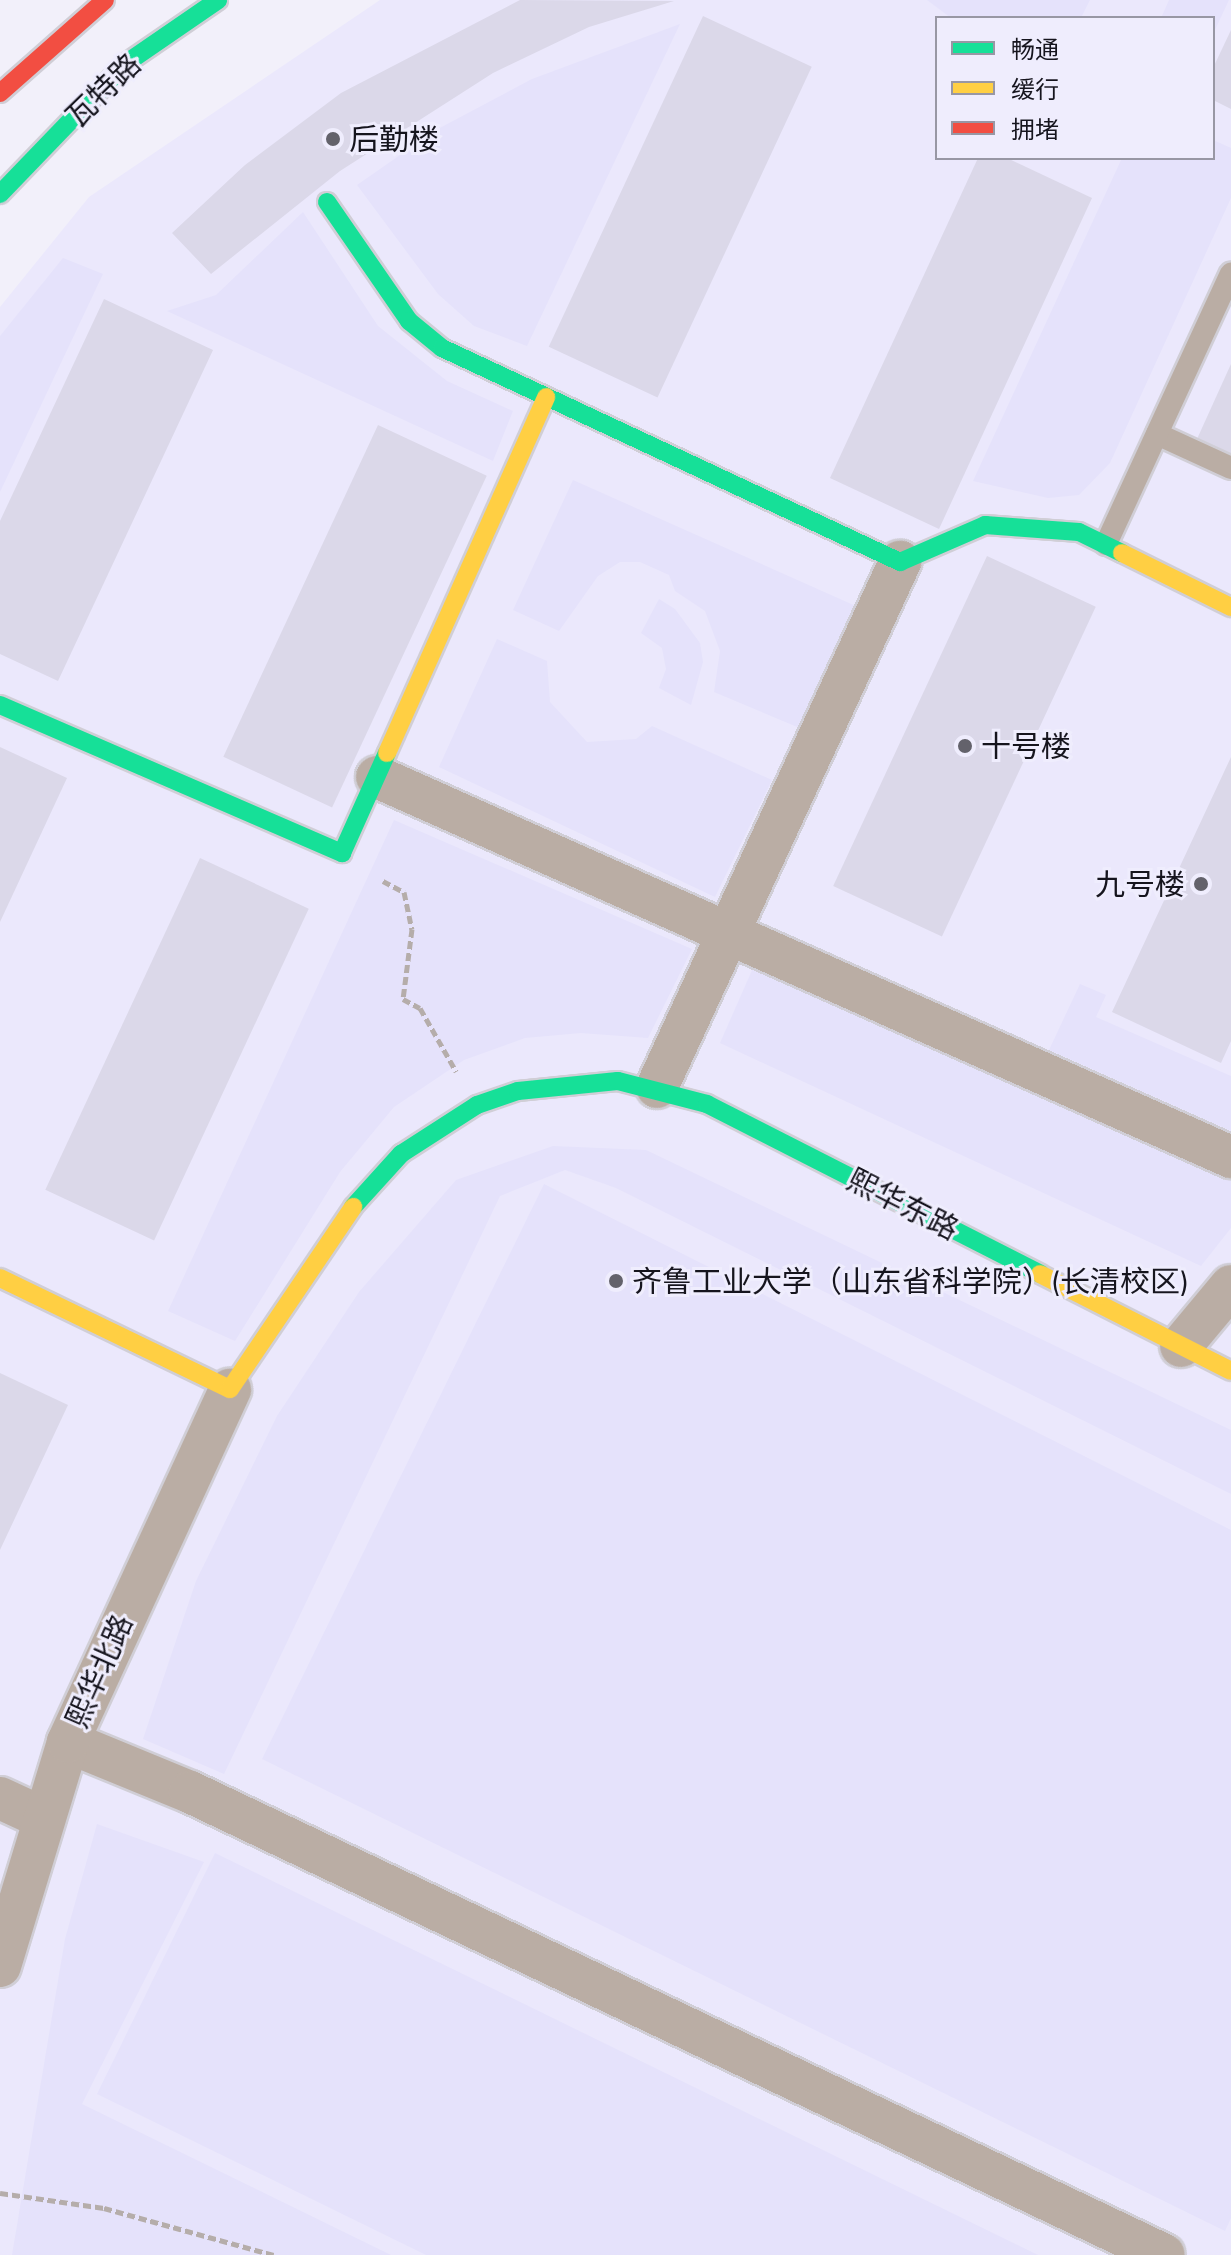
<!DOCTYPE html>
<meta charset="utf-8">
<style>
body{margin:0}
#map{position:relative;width:1231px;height:2255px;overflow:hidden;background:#f2f0fa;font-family:"Titillium Web","Noto Sans SC",sans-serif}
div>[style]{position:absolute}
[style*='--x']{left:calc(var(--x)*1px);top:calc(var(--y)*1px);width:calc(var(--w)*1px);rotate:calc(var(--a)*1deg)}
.built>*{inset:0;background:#ebe8fc}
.green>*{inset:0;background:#e5e2fb}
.building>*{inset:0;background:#dbd8e9;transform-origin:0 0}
.path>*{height:5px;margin-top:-2.5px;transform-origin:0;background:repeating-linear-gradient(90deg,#b5adaa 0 8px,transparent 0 12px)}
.roads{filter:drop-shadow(2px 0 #d0ced6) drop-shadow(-2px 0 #d0ced6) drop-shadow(0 2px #d0ced6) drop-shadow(0 -2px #d0ced6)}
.lane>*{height:22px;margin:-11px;padding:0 11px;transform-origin:11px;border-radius:11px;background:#baada4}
.street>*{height:42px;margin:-21px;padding:0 21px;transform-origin:21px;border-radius:21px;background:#baada4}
.fast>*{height:18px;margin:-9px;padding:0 9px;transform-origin:9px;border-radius:9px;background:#16e098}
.slow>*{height:18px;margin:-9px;padding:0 9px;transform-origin:9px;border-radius:9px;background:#ffcf43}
.jam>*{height:18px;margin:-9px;padding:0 9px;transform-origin:9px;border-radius:9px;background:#f24e42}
.dots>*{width:22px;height:22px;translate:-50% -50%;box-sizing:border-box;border:4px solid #efedfd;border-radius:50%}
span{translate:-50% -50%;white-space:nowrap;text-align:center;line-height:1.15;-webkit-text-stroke:6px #efedfd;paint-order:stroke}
.street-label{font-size:30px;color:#16151e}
.poi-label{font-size:30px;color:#16151e}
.left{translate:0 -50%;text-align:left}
.right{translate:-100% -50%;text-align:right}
.legend{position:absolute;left:935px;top:16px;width:280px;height:144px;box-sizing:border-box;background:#efedfd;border:2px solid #9897a4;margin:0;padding:10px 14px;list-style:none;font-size:24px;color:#16151e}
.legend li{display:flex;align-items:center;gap:16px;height:40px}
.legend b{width:40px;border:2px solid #9897a4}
</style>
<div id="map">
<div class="built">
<i style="clip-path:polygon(evenodd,380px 0,1231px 0,1231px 2255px,0 2255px,0 307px,89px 197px,380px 0,937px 18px,1213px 18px,1213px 158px,937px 158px,937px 18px)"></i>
</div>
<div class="green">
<i style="clip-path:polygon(927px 0,1090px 0,1081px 18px,951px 18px)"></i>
<i style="clip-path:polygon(1169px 0,1229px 0,1213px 34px,1213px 18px,1161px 18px)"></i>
<i style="clip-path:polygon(680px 24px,527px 346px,474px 326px,438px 294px,357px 185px,436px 130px,532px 79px)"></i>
<i style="clip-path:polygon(1213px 140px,1231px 148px,1231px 198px,1110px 463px,1079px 495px,1048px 498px,973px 481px,1122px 158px,1213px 158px)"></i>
<i style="clip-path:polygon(303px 212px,378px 326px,447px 381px,513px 411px,493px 461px,167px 311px,216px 295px)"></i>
<i style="clip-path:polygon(63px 258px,103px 274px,0 492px,0 336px)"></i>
<i style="clip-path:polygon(573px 480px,858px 607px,802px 729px,714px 692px,720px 651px,705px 611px,675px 591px,669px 575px,640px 562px,620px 562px,598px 576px,559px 631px,513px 610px)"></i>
<i style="clip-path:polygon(659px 599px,675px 609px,700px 643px,703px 662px,691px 705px,659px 688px,666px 669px,662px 648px,641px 633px)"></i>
<i style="clip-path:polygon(497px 639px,547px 661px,550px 702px,587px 742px,636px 739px,652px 726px,772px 780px,715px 897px,439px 767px)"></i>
<i style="clip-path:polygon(394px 820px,692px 949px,648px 1038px,581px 1033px,525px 1038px,464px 1060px,394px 1107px,340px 1172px,235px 1341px,168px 1311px)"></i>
<i style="clip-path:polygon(753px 968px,1231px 1177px,1231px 1228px,1201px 1266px,720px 1043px)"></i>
<i style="clip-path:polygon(1080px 984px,1106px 995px,1096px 1017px,1231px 1076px,1231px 1131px,1049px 1050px)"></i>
<i style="clip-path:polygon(553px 1146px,646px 1150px,1231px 1430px,1231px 1494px,616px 1188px,565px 1170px,500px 1196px,224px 1774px,143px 1739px,196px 1581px,277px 1416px,359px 1292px,456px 1180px)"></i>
<i style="clip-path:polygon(544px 1184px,1231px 1530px,1231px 2218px,1225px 2231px,262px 1759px)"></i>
<i style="clip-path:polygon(97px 1824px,204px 1862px,82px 2104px,391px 2255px,12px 2255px,65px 1939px)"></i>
<i style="clip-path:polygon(215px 1853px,1038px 2255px,426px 2255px,97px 2094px)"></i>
</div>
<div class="building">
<i style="clip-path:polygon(520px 0,674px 1px,589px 27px,493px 73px,340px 171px,211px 274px,172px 233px,245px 165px,341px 93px)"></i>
<i style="left:703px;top:16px;width:120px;height:365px;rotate:25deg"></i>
<i style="clip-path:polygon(1231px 30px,1231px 109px,1213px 100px,1213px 68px)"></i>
<i style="clip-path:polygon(978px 158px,1007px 158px,1092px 198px,939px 529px,830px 478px)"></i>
<i style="clip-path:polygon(104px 299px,213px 350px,58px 681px,0 654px,0 521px)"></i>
<i style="clip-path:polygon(1231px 364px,1231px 455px,1197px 439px)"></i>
<i style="left:378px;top:425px;width:120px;height:366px;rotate:25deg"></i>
<i style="left:987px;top:556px;width:120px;height:364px;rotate:25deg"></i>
<i style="clip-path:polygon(0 747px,67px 778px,0 922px)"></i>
<i style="clip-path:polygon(1231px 757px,1231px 1041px,1221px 1063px,1112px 1012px)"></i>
<i style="left:200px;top:858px;width:120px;height:366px;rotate:25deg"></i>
<i style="clip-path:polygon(0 1373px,68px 1405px,0 1550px)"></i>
</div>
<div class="path">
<i style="--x:383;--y:881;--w:24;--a:28"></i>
<i style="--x:404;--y:892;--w:38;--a:78"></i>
<i style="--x:412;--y:929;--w:71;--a:97.3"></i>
<i style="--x:403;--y:999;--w:19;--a:28"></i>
<i style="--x:420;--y:1008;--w:73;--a:60.3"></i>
<i style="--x:0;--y:2193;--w:105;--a:8.2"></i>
<i style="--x:104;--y:2208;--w:176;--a:15.5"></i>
</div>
<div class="roads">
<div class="lane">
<i style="--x:1157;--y:434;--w:81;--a:24.7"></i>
<i style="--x:1106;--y:544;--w:298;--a:-65.2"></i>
</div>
<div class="street">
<i style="--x:377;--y:777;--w:935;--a:23.99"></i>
<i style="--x:657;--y:1087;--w:579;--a:-65.16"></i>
<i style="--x:1181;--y:1346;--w:78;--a:-50.2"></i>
<i style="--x:68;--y:1742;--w:132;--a:22.3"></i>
<i style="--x:190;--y:1792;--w:1078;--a:25.42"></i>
<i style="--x:0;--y:1798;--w:47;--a:24.9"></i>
<i style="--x:0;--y:1966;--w:234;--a:-73.1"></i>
<i style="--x:68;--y:1742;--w:388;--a:-65.3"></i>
</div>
<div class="fast">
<i style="--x:0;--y:194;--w:180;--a:-46.1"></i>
<i style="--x:125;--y:64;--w:113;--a:-34.5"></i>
<i style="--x:327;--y:202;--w:145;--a:55.4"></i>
<i style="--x:409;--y:321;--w:43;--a:39.3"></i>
<i style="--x:442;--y:348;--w:506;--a:25.04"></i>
<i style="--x:900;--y:562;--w:93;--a:-23.5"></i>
<i style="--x:985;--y:525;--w:94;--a:4.3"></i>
<i style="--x:1079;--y:532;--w:48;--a:26"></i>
<i style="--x:0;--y:705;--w:373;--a:23.4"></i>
<i style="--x:342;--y:853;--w:110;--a:-65.8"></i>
<i style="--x:353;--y:1207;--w:72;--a:-47.8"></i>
<i style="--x:401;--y:1154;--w:90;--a:-32.8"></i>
<i style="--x:477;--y:1105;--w:43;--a:-18.9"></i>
<i style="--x:518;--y:1091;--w:100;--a:-5.7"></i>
<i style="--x:618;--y:1081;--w:92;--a:14.5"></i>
<i style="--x:707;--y:1104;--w:374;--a:27"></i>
</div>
<div class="slow">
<i style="--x:1122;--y:553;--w:122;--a:26.4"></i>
<i style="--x:387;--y:753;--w:390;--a:-65.9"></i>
<i style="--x:1040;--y:1274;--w:214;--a:26.9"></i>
<i style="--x:0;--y:1278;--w:255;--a:25.8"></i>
<i style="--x:230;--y:1389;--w:220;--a:-55.9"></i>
</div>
<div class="jam">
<i style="--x:0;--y:93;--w:140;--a:-41.5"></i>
</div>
</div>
<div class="dots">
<i style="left:333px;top:139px;background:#63626b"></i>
<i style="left:965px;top:746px;background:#63626b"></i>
<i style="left:1201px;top:884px;background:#63626b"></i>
<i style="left:616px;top:1281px;background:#63626b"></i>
</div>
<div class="street-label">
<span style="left:103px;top:90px;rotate:-44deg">瓦特路</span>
<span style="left:903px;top:1204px;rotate:27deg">熙华东路</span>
<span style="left:99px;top:1671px;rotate:-66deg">熙华北路</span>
</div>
<div class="poi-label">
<span class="left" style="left:349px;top:139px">后勤楼</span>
<span class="left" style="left:981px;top:746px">十号楼</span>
<span class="right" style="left:1185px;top:884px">九号楼</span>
<span class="left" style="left:632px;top:1281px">齐鲁工业大学（山东省科学院）(长清校区)</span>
</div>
<ul class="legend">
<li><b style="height:10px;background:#16e098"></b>畅通</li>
<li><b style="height:10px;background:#ffcf43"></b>缓行</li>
<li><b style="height:10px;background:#f24e42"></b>拥堵</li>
</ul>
</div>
